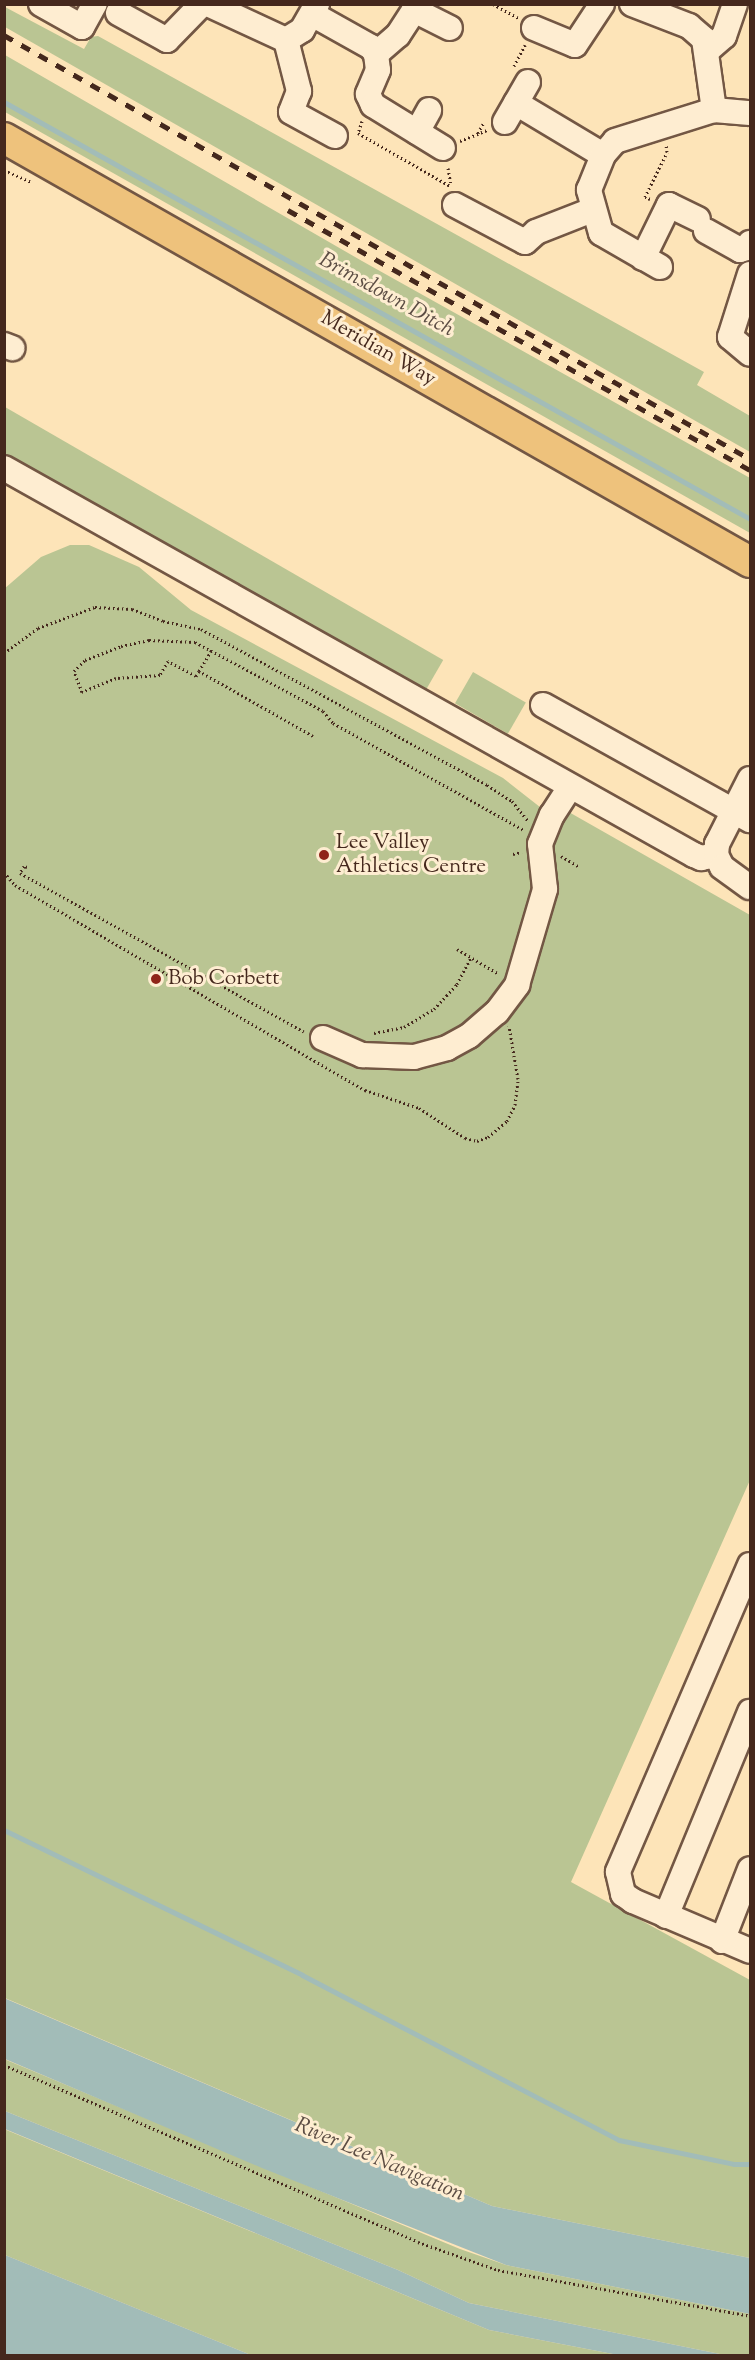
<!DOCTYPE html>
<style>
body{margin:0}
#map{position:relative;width:755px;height:2360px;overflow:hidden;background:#fde4b8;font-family:"Sorts Mill Goudy",serif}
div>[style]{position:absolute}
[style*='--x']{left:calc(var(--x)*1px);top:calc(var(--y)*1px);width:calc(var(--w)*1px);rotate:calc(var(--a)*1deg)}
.green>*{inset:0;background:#bac593;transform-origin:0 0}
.water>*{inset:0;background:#a2bcb8}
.stream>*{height:5px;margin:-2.5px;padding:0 2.5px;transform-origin:2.5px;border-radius:2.5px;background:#a2bcb8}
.path>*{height:3px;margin-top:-1.5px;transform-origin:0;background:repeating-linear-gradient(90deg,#45281d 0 1.5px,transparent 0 4.5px)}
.roads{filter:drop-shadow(2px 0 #735744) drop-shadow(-2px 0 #735744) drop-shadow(0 2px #735744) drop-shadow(0 -2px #735744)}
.minor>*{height:24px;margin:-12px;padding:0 12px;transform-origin:12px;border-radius:12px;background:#feedd1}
.major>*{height:30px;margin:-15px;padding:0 15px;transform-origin:15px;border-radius:15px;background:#eec27c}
.rail>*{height:4.5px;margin-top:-2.25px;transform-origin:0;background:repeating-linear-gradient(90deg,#45281d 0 10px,transparent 0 20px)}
.dots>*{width:16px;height:16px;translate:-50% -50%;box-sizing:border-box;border:3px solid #feedd1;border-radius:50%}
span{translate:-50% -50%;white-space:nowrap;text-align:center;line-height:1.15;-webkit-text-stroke:6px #feedd1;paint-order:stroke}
.street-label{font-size:21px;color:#45281d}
.poi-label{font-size:21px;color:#45281d}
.left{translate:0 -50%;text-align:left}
.water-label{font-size:22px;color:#5c4d44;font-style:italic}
.frame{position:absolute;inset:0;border:6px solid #45281d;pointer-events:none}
</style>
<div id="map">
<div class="green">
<i style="clip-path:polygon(5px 7px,84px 49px,91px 37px,98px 36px,704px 372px,697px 385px,750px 416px,750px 452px,5px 27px)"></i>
<i style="clip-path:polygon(5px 55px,362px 261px,750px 478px,750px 533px,5px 112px)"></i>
<i style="left:5px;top:407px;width:506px;height:46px;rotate:30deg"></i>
<i style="clip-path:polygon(70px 545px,89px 545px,139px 567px,191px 610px,503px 778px,545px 811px,567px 811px,750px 915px,750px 1480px,571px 1882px,750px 1980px,750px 2258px,492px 2206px,5px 1998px,4px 589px,41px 557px)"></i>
<i style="left:473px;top:672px;width:61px;height:36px;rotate:30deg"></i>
<i style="clip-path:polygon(4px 2059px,460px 2249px,506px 2265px,750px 2314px,750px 2355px,725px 2355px,469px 2303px,398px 2270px,5px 2111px)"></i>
<i style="clip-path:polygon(4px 2129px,489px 2330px,618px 2355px,251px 2355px,5px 2255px)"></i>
</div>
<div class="water">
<i style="clip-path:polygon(4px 1998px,492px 2206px,750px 2258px,750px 2314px,506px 2265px,262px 2168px,5px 2059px)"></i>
<i style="clip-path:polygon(5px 2111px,398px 2270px,469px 2303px,725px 2355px,618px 2355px,489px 2330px,5px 2129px)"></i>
<i style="clip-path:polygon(5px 2255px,251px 2355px,5px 2355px)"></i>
</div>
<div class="stream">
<i style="--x:4;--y:102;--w:855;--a:29.2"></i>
<i style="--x:4;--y:1830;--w:331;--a:25.9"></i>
<i style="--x:302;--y:1975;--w:357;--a:27.5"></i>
<i style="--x:619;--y:2140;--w:117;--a:11.8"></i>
<i style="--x:734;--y:2164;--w:16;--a:0"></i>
</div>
<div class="path">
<i style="--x:493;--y:4;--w:29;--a:29"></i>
<i style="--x:514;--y:66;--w:24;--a:-62"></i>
<i style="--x:362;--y:121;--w:13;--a:108"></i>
<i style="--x:358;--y:133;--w:106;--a:29.9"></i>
<i style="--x:478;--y:133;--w:13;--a:-61"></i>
<i style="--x:460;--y:141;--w:29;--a:-22"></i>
<i style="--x:448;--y:168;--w:17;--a:80"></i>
<i style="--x:4;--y:170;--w:30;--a:24"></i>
<i style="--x:650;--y:199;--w:5;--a:-158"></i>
<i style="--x:645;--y:197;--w:50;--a:-63.9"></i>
<i style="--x:667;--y:152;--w:7;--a:-98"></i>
<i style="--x:4;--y:653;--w:42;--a:-36.3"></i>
<i style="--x:38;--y:628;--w:61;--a:-20.2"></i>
<i style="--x:95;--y:607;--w:37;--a:3"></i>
<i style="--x:132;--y:609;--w:33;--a:21"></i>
<i style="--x:163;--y:621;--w:39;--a:12"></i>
<i style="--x:201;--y:629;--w:326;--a:28.6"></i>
<i style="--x:487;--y:785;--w:30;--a:33"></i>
<i style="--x:512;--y:801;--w:26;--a:51"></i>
<i style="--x:199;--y:671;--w:26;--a:-59"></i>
<i style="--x:313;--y:736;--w:131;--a:-150.3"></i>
<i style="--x:199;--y:671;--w:6;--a:121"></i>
<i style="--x:196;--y:676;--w:32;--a:-152"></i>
<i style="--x:168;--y:661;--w:16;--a:120"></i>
<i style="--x:160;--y:675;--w:44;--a:176.1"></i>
<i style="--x:116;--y:678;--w:37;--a:158"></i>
<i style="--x:82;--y:692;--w:22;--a:-111"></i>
<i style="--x:74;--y:671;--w:16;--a:-45"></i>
<i style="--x:85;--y:660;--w:39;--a:-21"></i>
<i style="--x:121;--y:646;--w:29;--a:-12"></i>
<i style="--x:149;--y:640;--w:46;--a:2.5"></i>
<i style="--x:195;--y:642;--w:145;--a:28.3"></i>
<i style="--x:323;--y:711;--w:16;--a:50"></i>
<i style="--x:333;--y:723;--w:219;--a:29.3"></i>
<i style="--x:513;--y:854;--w:9;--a:-13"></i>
<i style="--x:561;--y:856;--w:21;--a:31"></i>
<i style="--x:27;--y:867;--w:3;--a:-162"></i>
<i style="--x:24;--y:866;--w:8;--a:120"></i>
<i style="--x:20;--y:873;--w:325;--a:29.2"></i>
<i style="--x:4;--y:872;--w:17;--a:50"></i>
<i style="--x:15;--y:885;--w:406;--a:30.4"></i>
<i style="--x:365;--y:1090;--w:57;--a:18.4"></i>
<i style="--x:419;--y:1108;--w:55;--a:33.1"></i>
<i style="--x:465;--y:1138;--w:12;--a:14"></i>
<i style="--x:477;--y:1141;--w:12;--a:-20"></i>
<i style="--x:488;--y:1137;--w:25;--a:-40"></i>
<i style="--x:507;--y:1121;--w:18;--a:-63"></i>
<i style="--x:515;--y:1105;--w:26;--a:-83"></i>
<i style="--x:518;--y:1079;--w:54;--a:-99.6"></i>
<i style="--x:457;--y:949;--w:49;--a:30.8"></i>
<i style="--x:374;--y:1033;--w:31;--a:-11"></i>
<i style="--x:404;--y:1027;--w:35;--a:-31"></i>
<i style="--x:434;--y:1009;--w:34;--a:-47"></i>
<i style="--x:457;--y:984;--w:30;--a:-62"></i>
<i style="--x:4;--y:2065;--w:450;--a:23.1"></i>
<i style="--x:418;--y:2242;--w:85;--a:19.3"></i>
<i style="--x:498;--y:2270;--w:256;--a:10.3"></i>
</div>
<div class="roads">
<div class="minor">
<i style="--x:41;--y:4;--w:47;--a:29.3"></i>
<i style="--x:82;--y:27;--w:26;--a:-61"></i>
<i style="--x:208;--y:4;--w:86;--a:24.8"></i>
<i style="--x:286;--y:40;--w:19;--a:-32"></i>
<i style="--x:302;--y:30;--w:30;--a:-60"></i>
<i style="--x:632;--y:4;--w:61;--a:21.1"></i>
<i style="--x:689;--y:26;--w:20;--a:41"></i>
<i style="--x:704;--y:39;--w:72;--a:82"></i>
<i style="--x:118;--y:13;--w:56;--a:28.9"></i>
<i style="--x:167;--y:40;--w:50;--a:-45.8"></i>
<i style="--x:312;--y:14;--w:68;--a:29.2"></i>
<i style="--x:371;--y:47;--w:9;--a:54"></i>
<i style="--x:376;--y:54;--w:16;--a:83"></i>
<i style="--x:378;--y:70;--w:26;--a:113"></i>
<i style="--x:368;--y:94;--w:12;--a:66"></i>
<i style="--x:373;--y:105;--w:82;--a:31.6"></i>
<i style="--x:534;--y:28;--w:44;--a:22.5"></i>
<i style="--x:575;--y:45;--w:49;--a:-56.6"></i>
<i style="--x:286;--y:40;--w:53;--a:75.7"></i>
<i style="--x:299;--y:91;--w:22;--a:111"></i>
<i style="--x:291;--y:112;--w:50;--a:28.6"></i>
<i style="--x:708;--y:50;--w:21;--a:-41"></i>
<i style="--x:724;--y:36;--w:34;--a:-71"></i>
<i style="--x:376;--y:54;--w:29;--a:-41"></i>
<i style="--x:398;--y:35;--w:30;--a:-57"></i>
<i style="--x:414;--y:10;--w:40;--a:26.6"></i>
<i style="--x:516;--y:103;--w:101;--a:30.9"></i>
<i style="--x:505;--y:122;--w:46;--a:-60.1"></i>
<i style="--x:417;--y:132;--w:25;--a:-61"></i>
<i style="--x:455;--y:205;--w:79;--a:27.9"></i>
<i style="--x:525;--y:242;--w:15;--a:-42"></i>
<i style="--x:536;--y:232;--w:60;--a:-21.4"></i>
<i style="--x:706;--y:231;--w:39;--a:29"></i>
<i style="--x:740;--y:250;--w:7;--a:-16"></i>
<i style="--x:747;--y:248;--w:6;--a:-59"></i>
<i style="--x:643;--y:258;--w:59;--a:-63.9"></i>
<i style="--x:669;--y:205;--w:32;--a:26"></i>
<i style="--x:660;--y:267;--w:68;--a:-150"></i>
<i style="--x:601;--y:233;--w:45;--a:-105.6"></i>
<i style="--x:589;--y:190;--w:38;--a:-68"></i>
<i style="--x:603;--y:155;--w:18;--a:-49"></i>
<i style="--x:615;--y:141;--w:104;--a:-17.4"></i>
<i style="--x:714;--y:110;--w:36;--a:5"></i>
<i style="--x:750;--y:274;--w:66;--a:107.6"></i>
<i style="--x:730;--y:337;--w:26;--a:40"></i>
<i style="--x:4;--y:345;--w:9;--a:21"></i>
<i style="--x:4;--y:468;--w:791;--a:29.29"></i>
<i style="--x:694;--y:855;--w:8;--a:23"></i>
<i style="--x:701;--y:858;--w:15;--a:-11"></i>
<i style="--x:543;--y:705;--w:237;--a:29.1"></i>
<i style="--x:750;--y:779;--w:73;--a:116.9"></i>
<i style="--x:717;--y:844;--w:11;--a:95"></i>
<i style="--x:716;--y:855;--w:13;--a:63"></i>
<i style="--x:722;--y:867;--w:34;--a:36"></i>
<i style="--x:323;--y:1038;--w:43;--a:23.6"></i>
<i style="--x:362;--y:1055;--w:52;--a:2.2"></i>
<i style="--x:414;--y:1057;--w:34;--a:-15"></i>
<i style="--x:447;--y:1048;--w:25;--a:-29"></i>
<i style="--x:469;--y:1036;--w:37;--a:-41"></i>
<i style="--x:497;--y:1012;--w:34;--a:-53"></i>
<i style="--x:517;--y:985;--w:100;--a:-73.7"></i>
<i style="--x:545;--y:889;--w:45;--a:-96.3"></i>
<i style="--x:540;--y:844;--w:31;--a:-68"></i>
<i style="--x:552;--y:815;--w:33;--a:-57"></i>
<i style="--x:750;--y:1565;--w:334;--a:113.3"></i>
<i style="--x:618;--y:1872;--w:23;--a:77"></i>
<i style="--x:623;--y:1894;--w:12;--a:35"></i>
<i style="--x:633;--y:1901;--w:127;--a:23.1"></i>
<i style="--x:666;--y:1916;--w:221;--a:-67.6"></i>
<i style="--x:722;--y:1941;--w:77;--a:-68.7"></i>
</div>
<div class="major">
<i style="--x:4;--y:138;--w:858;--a:29.61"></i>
</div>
</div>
<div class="rail">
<i style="--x:4;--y:35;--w:858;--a:29.61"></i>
<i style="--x:288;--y:210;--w:530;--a:29.37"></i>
</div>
<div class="dots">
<i style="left:324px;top:855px;background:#8f2418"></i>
<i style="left:156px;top:979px;background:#8f2418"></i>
</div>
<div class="street-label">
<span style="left:378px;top:349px;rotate:30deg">Meridian Way</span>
</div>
<div class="poi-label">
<span class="left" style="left:336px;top:855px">Lee Valley<br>Athletics Centre</span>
<span class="left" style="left:168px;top:979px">Bob Corbett</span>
</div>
<div class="water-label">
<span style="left:386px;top:296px;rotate:29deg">Brimsdown Ditch</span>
<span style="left:379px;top:2161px;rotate:23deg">River Lee Navigation</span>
</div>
<div class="frame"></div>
</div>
